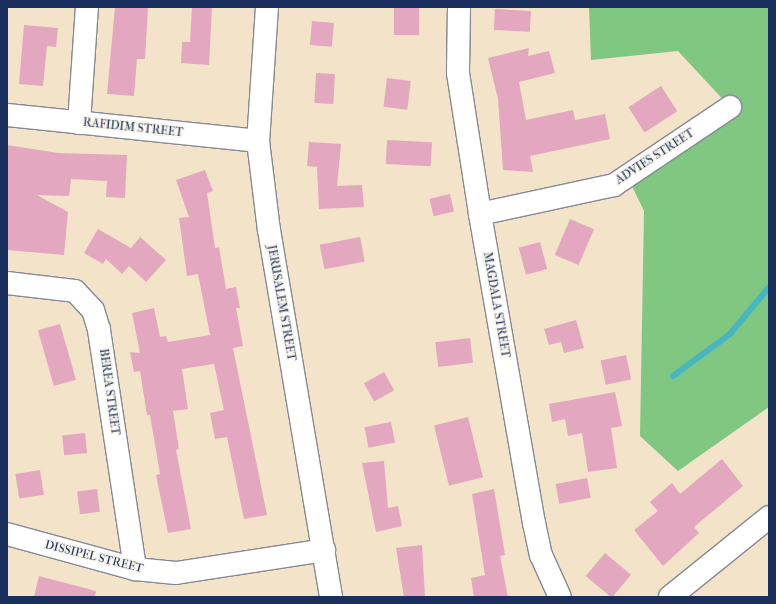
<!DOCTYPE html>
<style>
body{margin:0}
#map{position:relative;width:776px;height:604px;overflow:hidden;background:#f2e3c9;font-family:"IM FELL French Canon",serif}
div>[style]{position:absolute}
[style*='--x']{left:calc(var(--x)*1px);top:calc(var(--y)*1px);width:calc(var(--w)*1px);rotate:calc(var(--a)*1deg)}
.green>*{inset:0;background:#80c782}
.stream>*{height:6px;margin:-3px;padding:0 3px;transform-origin:3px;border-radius:3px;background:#47b6c0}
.building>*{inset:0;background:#e3a8bf;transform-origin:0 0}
.roads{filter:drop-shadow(1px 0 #868994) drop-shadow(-1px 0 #868994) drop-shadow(0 1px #868994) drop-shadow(0 -1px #868994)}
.minor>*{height:22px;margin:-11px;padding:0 11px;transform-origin:11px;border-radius:11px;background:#fff}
span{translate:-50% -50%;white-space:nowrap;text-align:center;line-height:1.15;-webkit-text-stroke:3px #f7f3e8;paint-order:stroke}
.street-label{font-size:12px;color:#1b2f5e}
.frame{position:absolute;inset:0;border:8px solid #1b2f5e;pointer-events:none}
</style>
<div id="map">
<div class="green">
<i style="clip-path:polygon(589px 7px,769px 7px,769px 407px,678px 471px,640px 436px,644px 211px,628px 178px,730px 107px,678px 51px,591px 60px)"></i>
</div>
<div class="stream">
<i style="--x:673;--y:376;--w:71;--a:-36.4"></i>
<i style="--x:730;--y:334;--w:61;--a:-50.3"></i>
</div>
<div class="building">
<i style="clip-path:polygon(115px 7px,148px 7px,145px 59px,137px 59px,134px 96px,107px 94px)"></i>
<i style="clip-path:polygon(192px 7px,212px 7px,209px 65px,181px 63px,182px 42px,190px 42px)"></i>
<i style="left:394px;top:7px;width:25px;height:28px"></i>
<i style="left:495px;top:9px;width:36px;height:21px;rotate:3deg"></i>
<i style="left:312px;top:21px;width:22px;height:24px;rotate:5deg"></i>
<i style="clip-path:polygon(24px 25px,58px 28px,56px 47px,47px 46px,43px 86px,19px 84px)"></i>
<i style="clip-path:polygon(529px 48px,528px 56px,549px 51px,555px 73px,519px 82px,526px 120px,573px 110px,575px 120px,605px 114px,610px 139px,530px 156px,533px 172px,503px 170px,498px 99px,488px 58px)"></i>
<i style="left:316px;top:73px;width:19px;height:30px;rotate:3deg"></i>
<i style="left:387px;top:78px;width:24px;height:29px;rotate:7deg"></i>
<i style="left:661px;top:86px;width:30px;height:39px;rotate:57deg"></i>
<i style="left:387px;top:140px;width:45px;height:24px;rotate:3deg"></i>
<i style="clip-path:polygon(309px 142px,341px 144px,337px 186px,362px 185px,364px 207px,319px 209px,317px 167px,307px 166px)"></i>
<i style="clip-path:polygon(7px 145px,58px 153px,127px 155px,125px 198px,106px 197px,107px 181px,71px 179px,69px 196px,37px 195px,68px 212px,64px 255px,7px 250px)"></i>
<i style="clip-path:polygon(205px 170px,213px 191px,207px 193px,215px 248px,219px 247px,226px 289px,236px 287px,240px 308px,236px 308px,243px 346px,233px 348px,267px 515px,244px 519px,227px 437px,215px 439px,210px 413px,224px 410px,214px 364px,182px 369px,188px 409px,173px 411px,179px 449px,176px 450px,191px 529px,168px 533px,156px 475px,160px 474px,150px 415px,147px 415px,140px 371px,134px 372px,130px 352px,140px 353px,132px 313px,154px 308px,160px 337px,166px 336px,168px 342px,210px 335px,198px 274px,187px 276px,179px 218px,189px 217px,176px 180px)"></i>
<i style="left:450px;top:194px;width:18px;height:21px;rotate:77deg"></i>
<i style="left:570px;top:219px;width:26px;height:39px;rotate:23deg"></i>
<i style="clip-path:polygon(98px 229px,131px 248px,140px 237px,166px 260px,146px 282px,129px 266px,122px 274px,106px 259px,103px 264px,84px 253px)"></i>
<i style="left:360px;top:237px;width:25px;height:41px;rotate:79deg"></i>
<i style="left:540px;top:242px;width:28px;height:22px;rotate:75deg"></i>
<i style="clip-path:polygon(576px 320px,584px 348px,564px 353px,561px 342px,549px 345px,544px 329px)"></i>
<i style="left:60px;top:324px;width:58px;height:23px;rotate:74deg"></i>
<i style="left:470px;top:338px;width:25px;height:35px;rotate:83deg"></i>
<i style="left:626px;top:355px;width:25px;height:26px;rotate:78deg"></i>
<i style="left:384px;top:372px;width:21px;height:23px;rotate:61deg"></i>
<i style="clip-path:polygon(615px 392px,622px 426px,611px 428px,617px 468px,588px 472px,582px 433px,568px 436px,565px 419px,552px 422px,549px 404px)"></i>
<i style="left:468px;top:417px;width:62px;height:35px;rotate:76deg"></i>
<i style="left:391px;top:422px;width:21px;height:27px;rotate:79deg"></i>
<i style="left:85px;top:433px;width:20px;height:23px;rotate:84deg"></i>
<i style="clip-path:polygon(722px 459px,743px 486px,694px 527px,699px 533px,663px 566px,634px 530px,658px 511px,650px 502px,672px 483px,680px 494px)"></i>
<i style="clip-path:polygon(384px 461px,388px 508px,398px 506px,402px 526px,376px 532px,362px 463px)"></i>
<i style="left:40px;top:470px;width:25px;height:25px;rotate:81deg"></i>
<i style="left:587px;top:478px;width:20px;height:32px;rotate:79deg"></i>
<i style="left:97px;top:489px;width:23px;height:20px;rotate:83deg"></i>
<i style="clip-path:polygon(494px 489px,505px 555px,500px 556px,508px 597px,474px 597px,471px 578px,485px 575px,472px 494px)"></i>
<i style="clip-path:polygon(422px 545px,425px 597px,404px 597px,396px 548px)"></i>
<i style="left:605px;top:553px;width:34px;height:30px;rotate:40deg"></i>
<i style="clip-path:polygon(39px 576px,96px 591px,95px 597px,34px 597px)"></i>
</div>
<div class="roads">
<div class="minor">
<i style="--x:267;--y:7;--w:134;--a:93.8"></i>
<i style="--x:258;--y:141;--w:90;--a:83"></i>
<i style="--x:269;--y:230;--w:372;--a:80.4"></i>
<i style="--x:459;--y:7;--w:66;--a:90.9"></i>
<i style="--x:458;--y:73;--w:143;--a:81.1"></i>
<i style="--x:480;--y:214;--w:314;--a:80.1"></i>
<i style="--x:534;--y:523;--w:33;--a:78"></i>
<i style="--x:541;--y:555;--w:46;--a:65.7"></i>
<i style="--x:7;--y:115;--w:252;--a:5.9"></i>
<i style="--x:79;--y:123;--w:116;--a:-86.1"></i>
<i style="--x:480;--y:214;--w:137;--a:-12.2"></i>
<i style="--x:614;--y:185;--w:140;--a:-33.9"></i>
<i style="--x:7;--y:283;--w:68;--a:6.7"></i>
<i style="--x:75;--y:291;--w:26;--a:47"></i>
<i style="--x:93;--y:310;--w:21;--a:73"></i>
<i style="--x:99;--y:330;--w:242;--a:81.4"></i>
<i style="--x:7;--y:534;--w:133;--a:15.3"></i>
<i style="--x:135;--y:569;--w:41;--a:5.6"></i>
<i style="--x:176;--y:573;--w:150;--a:-8.8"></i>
<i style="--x:670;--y:597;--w:127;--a:-38.9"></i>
</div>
</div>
<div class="street-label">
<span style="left:133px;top:128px;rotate:6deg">RAFIDIM STREET</span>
<span style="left:655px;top:157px;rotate:-33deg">ADVIES STREET</span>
<span style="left:281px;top:303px;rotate:80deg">JERUSALEM STREET</span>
<span style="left:496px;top:305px;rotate:80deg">MAGDALA STREET</span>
<span style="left:109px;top:392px;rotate:82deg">BEREA STREET</span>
<span style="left:94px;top:557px;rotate:14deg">DISSIPEL STREET</span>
</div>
<div class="frame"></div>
</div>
